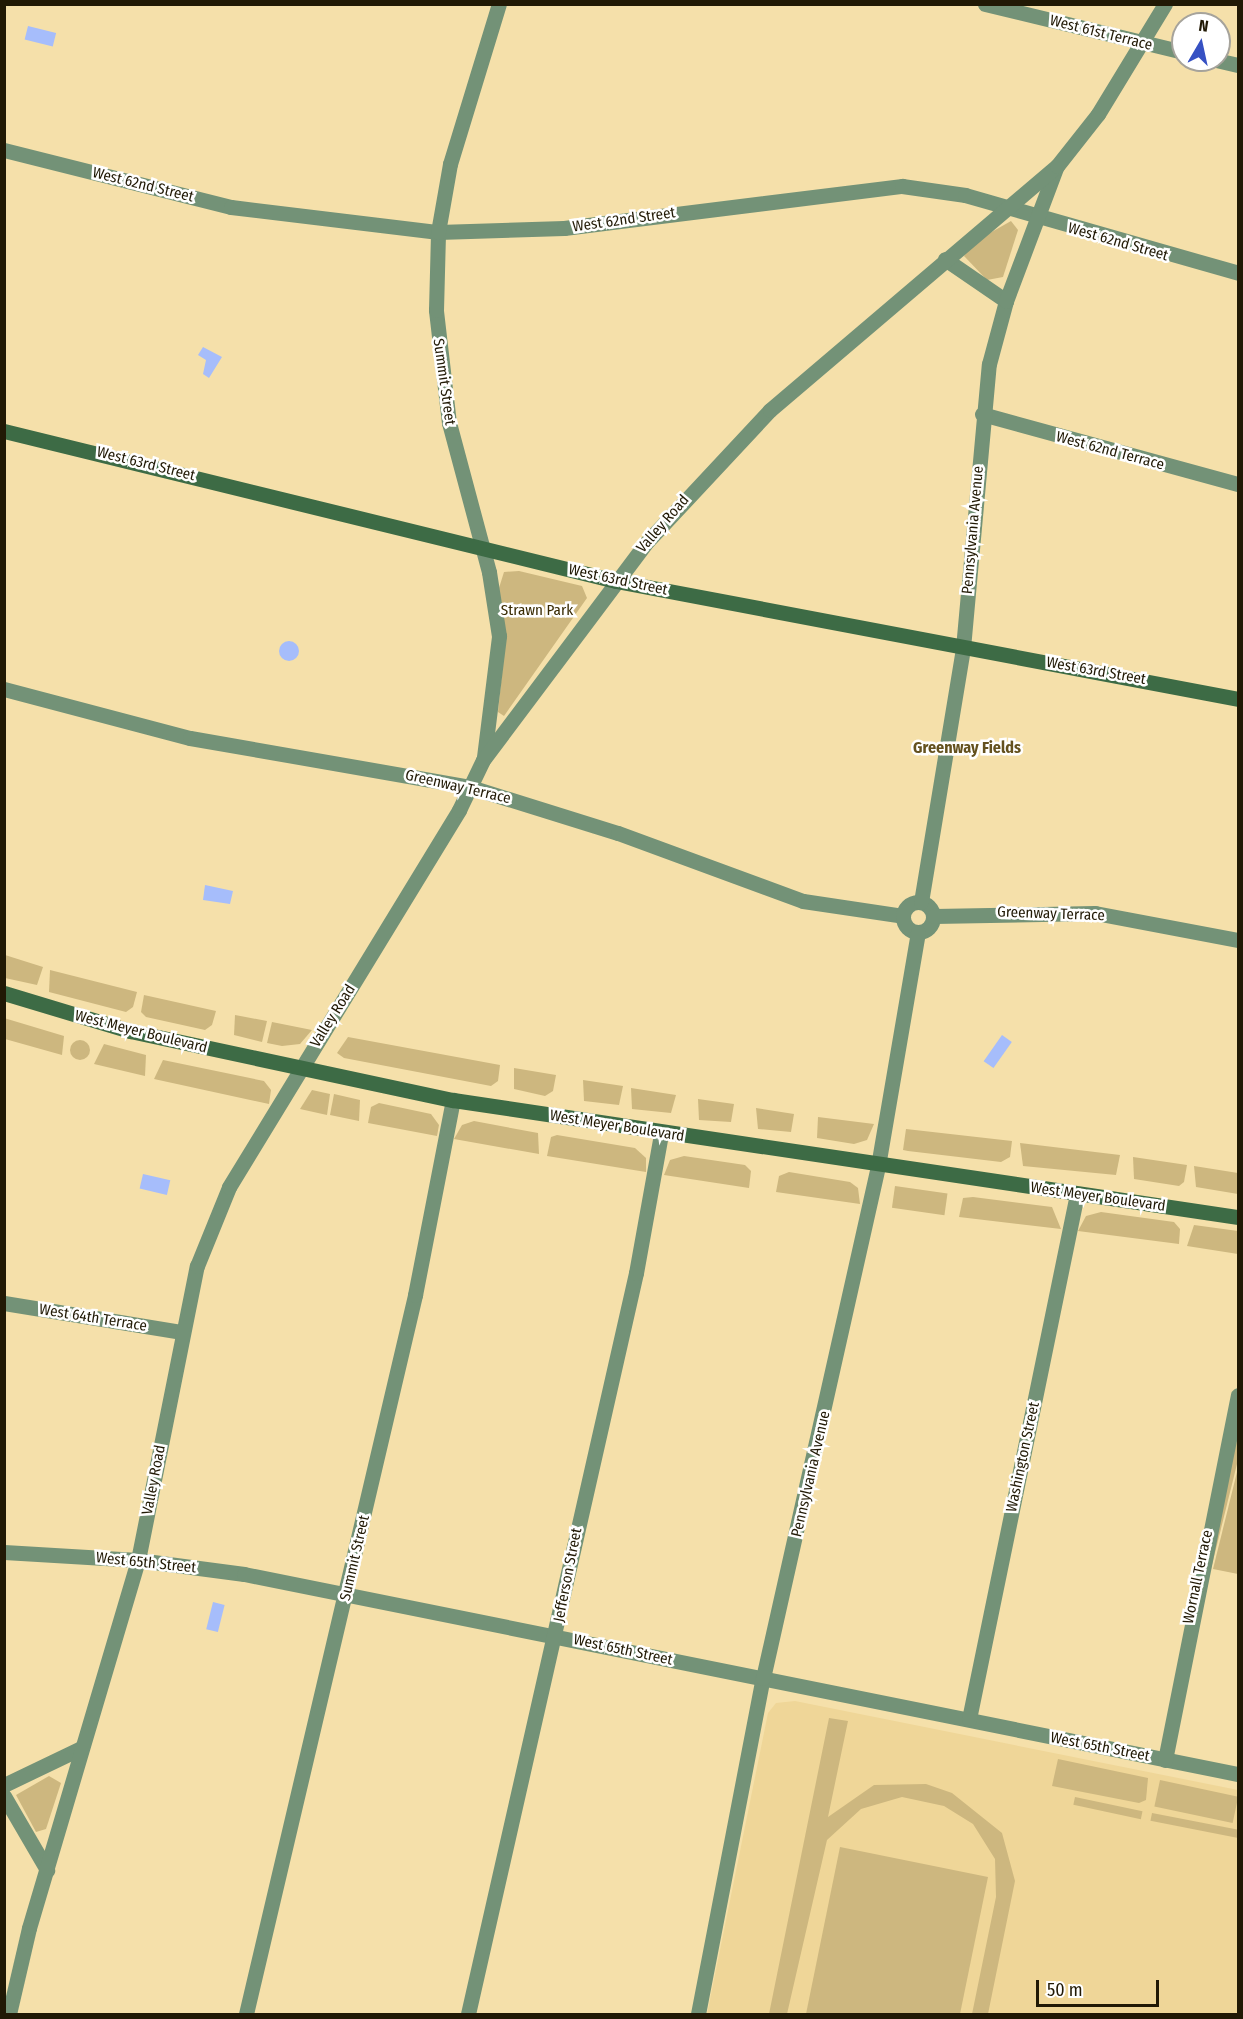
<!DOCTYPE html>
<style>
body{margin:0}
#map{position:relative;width:1243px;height:2019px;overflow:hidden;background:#f5e0aa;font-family:"Fira Sans Condensed",sans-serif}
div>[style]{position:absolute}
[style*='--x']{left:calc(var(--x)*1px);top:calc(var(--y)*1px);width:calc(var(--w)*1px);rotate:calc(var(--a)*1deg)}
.built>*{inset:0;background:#efd698}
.green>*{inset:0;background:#cdb77f;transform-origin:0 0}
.round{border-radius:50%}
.water>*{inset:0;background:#a6bdfb;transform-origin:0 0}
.minor>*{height:15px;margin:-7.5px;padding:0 7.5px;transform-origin:7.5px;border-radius:7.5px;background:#739277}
.minor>.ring{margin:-7.5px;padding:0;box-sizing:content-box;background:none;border:15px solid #739277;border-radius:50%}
.secondary>*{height:15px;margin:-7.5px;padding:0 7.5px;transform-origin:7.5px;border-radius:7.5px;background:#3d6b45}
span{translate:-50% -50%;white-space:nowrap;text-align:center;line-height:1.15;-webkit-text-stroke:5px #fff;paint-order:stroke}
.street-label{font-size:15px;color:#211905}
.park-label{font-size:15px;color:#382a02}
.neighbourhood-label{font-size:16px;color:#64511e;font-weight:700}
.frame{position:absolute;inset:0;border:6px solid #211905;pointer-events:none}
.north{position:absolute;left:1171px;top:12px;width:60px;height:60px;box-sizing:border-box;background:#fff;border:2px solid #a6a39b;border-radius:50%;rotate:9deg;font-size:16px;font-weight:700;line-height:24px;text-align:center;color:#211905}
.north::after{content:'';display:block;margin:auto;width:21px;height:27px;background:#3651c3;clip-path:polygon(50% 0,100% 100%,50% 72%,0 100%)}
.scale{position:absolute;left:1036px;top:1980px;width:123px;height:27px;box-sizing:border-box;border:3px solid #211905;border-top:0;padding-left:8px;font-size:18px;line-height:21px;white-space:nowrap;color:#211905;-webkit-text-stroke:4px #fff;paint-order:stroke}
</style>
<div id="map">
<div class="built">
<i style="clip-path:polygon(795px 1701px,1238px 1790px,1238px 2014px,707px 2014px,768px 1713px,776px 1703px)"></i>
</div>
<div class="green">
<i style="clip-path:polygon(1011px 221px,1018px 230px,1003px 277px,987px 280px,964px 256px,974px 242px)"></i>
<i style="clip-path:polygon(519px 571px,582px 586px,587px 598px,504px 716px,498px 712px,505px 644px,499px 588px,504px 572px)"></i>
<i style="clip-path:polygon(5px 955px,43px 967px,37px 985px,5px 978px)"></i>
<i style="clip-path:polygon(50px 970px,137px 992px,133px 1007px,126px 1012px,49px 992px)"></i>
<i style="clip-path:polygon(144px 995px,216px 1011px,212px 1025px,205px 1030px,146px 1017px,141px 1012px)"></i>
<i style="clip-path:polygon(235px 1015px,267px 1021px,262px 1042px,234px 1035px)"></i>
<i style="clip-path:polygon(4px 1018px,64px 1036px,62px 1055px,5px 1039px)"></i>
<i style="clip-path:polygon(272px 1022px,312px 1030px,300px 1044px,282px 1046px,267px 1043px)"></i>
<i style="clip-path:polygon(348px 1037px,500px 1065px,498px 1081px,491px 1086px,344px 1058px,337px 1053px)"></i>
<i class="round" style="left:70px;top:1040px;width:20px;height:20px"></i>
<i style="clip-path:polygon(104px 1044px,146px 1055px,145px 1076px,94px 1064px)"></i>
<i style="clip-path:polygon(163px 1060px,264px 1081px,271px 1090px,269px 1104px,154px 1079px)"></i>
<i style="clip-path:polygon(514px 1068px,556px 1075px,553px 1091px,545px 1096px,514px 1089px)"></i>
<i style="clip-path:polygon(583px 1080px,623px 1086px,619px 1105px,584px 1101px)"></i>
<i style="clip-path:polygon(631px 1088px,676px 1095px,671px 1113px,632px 1109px)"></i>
<i style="clip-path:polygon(312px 1090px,330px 1094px,327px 1115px,300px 1109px)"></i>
<i style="clip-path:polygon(334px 1094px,360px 1100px,359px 1121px,330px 1115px)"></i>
<i style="clip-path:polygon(698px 1099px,734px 1104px,731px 1122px,699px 1120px)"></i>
<i style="clip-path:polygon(379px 1103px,431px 1114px,439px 1125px,437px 1136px,368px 1123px,371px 1107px)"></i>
<i style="clip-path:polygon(756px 1108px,794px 1114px,791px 1132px,758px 1129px)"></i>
<i style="clip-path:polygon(818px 1117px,874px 1124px,867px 1140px,854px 1144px,817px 1138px)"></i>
<i style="clip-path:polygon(474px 1121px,538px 1133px,539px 1154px,454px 1139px,462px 1125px)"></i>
<i style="clip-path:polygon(906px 1129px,1012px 1141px,1010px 1157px,1001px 1162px,908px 1151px,903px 1150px)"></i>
<i style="clip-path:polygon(557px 1135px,635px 1148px,646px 1158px,646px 1172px,547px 1156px,551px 1137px)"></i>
<i style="clip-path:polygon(1020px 1143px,1120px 1155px,1116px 1175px,1023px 1166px)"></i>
<i style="clip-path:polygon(684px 1156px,745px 1165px,751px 1171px,749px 1188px,664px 1175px,670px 1160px)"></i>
<i style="clip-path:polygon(1133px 1157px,1187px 1165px,1184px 1182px,1179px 1186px,1134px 1179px)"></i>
<i style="clip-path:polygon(1194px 1166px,1238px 1173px,1238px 1194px,1196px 1187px)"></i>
<i style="clip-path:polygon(789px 1172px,850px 1182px,858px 1188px,860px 1204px,776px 1192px,779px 1176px)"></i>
<i style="left:895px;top:1186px;width:53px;height:22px;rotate:8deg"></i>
<i style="clip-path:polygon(973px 1197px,1052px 1207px,1061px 1229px,959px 1217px,963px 1198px)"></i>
<i style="clip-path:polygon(1101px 1212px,1174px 1222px,1180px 1229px,1179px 1244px,1078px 1231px,1086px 1216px)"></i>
<i style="clip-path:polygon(1194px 1225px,1238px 1231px,1238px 1254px,1187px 1246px)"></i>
<i style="clip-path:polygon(1238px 1435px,1238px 1460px,1211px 1569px,1207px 1568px)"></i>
<i style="clip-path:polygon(1238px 1468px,1238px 1574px,1213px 1569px)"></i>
<i style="clip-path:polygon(829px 1718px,848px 1721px,828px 1817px,874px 1785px,926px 1784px,952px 1793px,1002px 1833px,1015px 1881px,988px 2014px,972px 2014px,996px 1897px,995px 1859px,973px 1824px,944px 1806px,902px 1797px,861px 1809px,827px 1840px,787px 2014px,769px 2014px)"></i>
<i style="clip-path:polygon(1058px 1759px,1148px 1778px,1146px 1800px,1139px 1803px,1052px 1786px)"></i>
<i style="clip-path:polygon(49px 1776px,61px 1783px,46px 1829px,36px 1832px,16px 1795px)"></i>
<i style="left:1160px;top:1780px;width:80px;height:27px;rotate:12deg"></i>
<i style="left:1075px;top:1797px;width:69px;height:8px;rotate:12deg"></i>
<i style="left:1152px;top:1813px;width:88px;height:8px;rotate:11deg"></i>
<i style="clip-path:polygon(840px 1847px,988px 1877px,960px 2014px,806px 2014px)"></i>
</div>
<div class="water">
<i style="left:28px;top:26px;width:29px;height:14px;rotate:14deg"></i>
<i style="clip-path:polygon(203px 347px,222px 357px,209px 378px,203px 374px,206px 360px,198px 355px)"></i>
<i class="round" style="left:279px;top:641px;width:20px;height:20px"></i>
<i style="clip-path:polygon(205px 885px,233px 891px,230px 904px,203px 900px)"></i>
<i style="left:1002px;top:1035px;width:12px;height:32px;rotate:35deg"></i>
<i style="left:143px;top:1174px;width:28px;height:15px;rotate:13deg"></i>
<i style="left:213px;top:1602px;width:12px;height:28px;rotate:14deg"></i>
</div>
<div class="minor">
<i style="--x:985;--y:4;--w:204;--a:13.6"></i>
<i style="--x:1216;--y:60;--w:23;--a:13"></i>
<i style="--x:4;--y:150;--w:234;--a:14.1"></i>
<i style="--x:231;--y:207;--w:209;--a:6.9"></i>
<i style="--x:438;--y:232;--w:126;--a:-1.8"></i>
<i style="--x:564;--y:228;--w:341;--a:-7.1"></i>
<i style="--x:902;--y:186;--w:64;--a:8.1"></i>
<i style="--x:965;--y:195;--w:284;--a:15.9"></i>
<i style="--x:945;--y:259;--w:74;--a:34.5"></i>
<i style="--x:982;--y:414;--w:265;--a:15.3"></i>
<i style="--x:4;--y:689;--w:192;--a:14.8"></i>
<i style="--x:190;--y:738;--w:284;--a:9.9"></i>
<i style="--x:470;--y:787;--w:155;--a:17.3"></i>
<i style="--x:618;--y:833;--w:197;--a:20.2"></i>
<i style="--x:803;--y:901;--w:101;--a:8.5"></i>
<i style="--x:484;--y:757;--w:122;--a:-82.9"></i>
<i style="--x:499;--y:636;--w:65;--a:-98.9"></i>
<i style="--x:489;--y:572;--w:154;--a:-105"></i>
<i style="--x:449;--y:423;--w:114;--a:-96.6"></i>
<i style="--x:436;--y:310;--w:78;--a:-88.5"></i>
<i style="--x:438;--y:232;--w:69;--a:-80"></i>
<i style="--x:450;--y:164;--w:167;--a:-73"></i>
<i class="ring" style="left:903px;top:902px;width:15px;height:15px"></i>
<i style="--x:921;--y:902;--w:257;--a:-80.6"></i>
<i style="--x:963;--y:648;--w:285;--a:-84.8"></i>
<i style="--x:989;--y:364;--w:65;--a:-74.9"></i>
<i style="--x:1006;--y:301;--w:142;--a:-69.4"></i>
<i style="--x:934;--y:916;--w:161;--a:-1.1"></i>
<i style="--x:1095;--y:913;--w:146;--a:10.7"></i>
<i style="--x:4;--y:1303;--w:179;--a:9.3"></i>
<i style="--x:4;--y:1552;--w:134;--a:3.4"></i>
<i style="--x:138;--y:1560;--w:107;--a:7.5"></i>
<i style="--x:244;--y:1574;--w:1014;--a:11.38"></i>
<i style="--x:969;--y:1719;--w:536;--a:-78.38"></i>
<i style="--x:1165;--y:1760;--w:372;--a:-78.7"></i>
<i style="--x:4;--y:1785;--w:85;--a:-25.7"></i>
<i style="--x:4;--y:1796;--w:86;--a:59.8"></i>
<i style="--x:9;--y:2014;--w:88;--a:-76.9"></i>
<i style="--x:29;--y:1928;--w:384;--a:-73.5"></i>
<i style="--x:138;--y:1560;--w:300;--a:-78.7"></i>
<i style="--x:197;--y:1266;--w:85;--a:-67.9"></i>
<i style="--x:229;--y:1187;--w:442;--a:-58.6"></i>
<i style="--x:459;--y:810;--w:55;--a:-64.4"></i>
<i style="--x:483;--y:760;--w:270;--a:-53.1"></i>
<i style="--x:645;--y:544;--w:183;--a:-47"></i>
<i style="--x:770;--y:410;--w:377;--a:-40.4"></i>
<i style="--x:1057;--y:166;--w:66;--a:-51.7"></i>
<i style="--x:1098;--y:114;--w:129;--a:-58.7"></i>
<i style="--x:246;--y:2014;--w:739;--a:-76.77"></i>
<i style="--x:415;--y:1295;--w:199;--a:-79"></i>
<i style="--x:468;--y:2014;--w:760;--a:-77.23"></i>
<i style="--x:636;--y:1273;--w:141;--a:-79.8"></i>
<i style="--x:698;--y:2014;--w:342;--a:-79.1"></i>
<i style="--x:763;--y:1678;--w:525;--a:-77.34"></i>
<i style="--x:878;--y:1166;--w:237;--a:-80.3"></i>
</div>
<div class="secondary">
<i style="--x:4;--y:431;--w:630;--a:13.77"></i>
<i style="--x:616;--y:581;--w:633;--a:10.74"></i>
<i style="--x:4;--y:993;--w:132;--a:16.8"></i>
<i style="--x:130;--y:1031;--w:330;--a:12.1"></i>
<i style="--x:453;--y:1100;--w:794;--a:8.48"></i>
</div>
<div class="street-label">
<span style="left:1101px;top:33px;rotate:14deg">West 61st Terrace</span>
<span style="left:143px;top:185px;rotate:14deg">West 62nd Street</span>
<span style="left:624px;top:220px;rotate:-8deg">West 62nd Street</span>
<span style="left:1118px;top:242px;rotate:16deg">West 62nd Street</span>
<span style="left:444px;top:382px;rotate:82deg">Summit Street</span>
<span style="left:1110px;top:451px;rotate:15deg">West 62nd Terrace</span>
<span style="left:146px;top:464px;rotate:14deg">West 63rd Street</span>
<span style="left:663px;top:524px;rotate:-49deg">Valley Road</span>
<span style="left:973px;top:530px;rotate:-85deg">Pennsylvania Avenue</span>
<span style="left:618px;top:580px;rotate:12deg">West 63rd Street</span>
<span style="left:1096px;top:671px;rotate:10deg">West 63rd Street</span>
<span style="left:458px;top:787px;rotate:13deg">Greenway Terrace</span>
<span style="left:1051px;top:914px;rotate:2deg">Greenway Terrace</span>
<span style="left:333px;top:1016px;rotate:-58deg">Valley Road</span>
<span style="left:141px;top:1032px;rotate:14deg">West Meyer Boulevard</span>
<span style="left:617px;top:1126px;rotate:9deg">West Meyer Boulevard</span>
<span style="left:1098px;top:1197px;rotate:8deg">West Meyer Boulevard</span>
<span style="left:93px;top:1318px;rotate:9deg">West 64th Terrace</span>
<span style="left:1023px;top:1457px;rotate:-78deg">Washington Street</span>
<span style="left:811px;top:1474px;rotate:-77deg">Pennsylvania Avenue</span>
<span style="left:154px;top:1480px;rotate:-79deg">Valley Road</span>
<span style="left:355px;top:1558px;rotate:-77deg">Summit Street</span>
<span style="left:146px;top:1563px;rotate:6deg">West 65th Street</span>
<span style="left:568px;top:1575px;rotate:-79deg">Jefferson Street</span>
<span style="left:1198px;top:1577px;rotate:-78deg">Wornall Terrace</span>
<span style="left:623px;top:1650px;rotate:12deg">West 65th Street</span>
<span style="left:1100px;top:1747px;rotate:11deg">West 65th Street</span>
</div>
<div class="park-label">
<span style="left:537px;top:611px">Strawn Park</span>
</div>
<div class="neighbourhood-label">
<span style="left:967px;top:748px">Greenway Fields</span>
</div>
<div class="frame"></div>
<div class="north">N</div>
<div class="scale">50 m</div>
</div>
